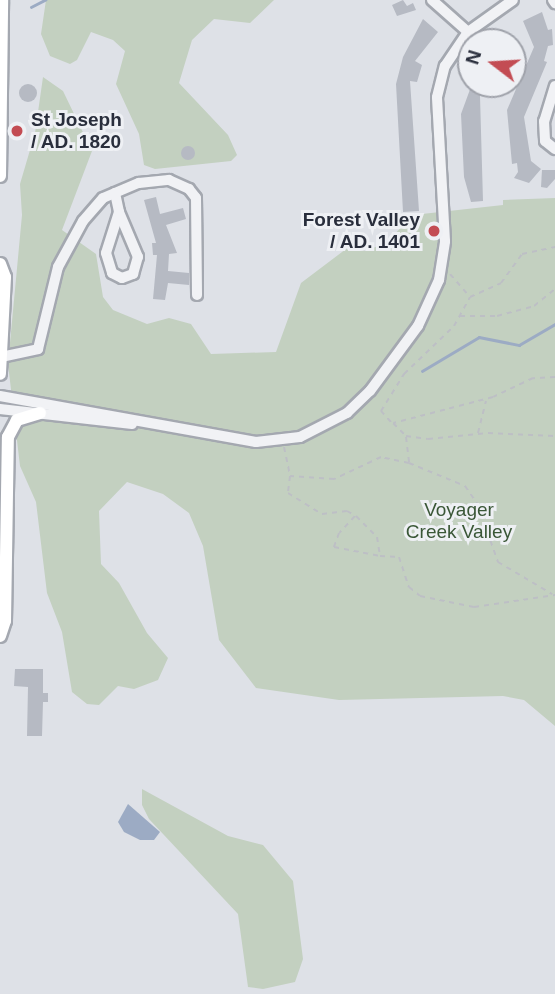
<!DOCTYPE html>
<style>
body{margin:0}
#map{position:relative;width:555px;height:994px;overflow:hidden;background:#dee1e7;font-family:Arial,sans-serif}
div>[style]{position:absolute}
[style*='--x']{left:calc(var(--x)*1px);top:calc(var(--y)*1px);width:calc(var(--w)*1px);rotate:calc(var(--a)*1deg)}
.green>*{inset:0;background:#c3d0c0}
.water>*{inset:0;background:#9cabc4}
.stream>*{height:2.5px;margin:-1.25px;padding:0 1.25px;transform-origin:1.25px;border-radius:1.25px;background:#9cabc4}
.building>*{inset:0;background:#b6bac3}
.round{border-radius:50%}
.path>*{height:2px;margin-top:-1px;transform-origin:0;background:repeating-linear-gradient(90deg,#bdbfc5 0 5px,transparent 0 10px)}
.roads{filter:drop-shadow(2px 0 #a4a8b0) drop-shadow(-2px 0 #a4a8b0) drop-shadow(0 2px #a4a8b0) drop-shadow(0 -2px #a4a8b0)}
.minor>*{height:10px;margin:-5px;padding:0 5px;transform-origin:5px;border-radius:5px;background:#f1f2f5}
.major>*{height:12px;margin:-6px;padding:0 6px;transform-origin:6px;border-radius:6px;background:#fff}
.dots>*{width:19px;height:19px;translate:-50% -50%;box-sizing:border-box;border:4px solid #eef0f4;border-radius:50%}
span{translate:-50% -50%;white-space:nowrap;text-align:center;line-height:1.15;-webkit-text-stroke:6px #eef0f4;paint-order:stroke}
.poi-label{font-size:19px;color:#292e3c;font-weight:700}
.left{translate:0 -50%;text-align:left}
.right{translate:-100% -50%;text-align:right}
.park-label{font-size:19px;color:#3a5737}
.north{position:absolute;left:457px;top:28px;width:70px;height:70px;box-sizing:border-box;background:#eef0f4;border:2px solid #9fa2aa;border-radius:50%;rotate:287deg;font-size:19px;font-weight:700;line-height:28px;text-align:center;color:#292e3c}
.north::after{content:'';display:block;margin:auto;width:24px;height:32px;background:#c34c53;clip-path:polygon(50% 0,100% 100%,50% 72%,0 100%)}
</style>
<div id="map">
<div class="green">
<i style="clip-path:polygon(46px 0,274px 0,250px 23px,214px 19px,192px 40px,179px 83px,228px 135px,237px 155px,231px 161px,155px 169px,144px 165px,139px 134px,116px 84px,125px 51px,113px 40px,91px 32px,77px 60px,70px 64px,50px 56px,41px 34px)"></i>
<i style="clip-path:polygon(43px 77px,63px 91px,92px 151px,62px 230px,96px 254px,103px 297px,113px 310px,147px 324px,169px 318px,191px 324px,211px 354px,276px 352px,301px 283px,346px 249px,366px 251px,387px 242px,413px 215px,503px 205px,503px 200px,555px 198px,555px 726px,524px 700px,503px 696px,339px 700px,256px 688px,219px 640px,203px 546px,189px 513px,163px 494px,127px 482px,99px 511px,101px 564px,119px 583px,147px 633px,168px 658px,158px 680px,134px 689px,118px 686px,99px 705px,87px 704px,72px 692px,62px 632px,47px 593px,36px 502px,20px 466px,8px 364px,22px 215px,20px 184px,35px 133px)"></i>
<i style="clip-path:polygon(142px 789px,228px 836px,263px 845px,293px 881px,303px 959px,295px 982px,263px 989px,248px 987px,238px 914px,149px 819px,142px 805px)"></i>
</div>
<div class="water">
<i style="clip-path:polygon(128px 804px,160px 832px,154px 840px,140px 840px,124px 832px,118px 822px)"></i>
</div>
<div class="stream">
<i style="--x:31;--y:7;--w:16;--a:-27"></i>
<i style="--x:422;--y:371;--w:66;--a:-30.8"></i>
<i style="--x:479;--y:337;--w:41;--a:11.3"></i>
<i style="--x:519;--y:345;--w:42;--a:-30.3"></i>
</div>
<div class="building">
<i style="clip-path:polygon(403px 0,407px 6px,413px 3px,416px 10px,397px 16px,392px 5px)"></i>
<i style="clip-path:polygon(542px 12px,548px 30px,552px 29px,553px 45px,548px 46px,544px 61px,547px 62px,524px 117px,531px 161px,541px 169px,529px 183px,514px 178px,518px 172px,517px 163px,512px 164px,507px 110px,534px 47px,523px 21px)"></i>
<i style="clip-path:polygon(423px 19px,438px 32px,415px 61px,422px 65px,417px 82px,410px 81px,419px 211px,403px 212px,396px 84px,403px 57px)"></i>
<i style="clip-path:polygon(472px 84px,485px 85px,480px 96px,483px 201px,471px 202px,464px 177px,461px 114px)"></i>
<i class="round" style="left:19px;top:84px;width:18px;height:18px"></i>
<i class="round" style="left:181px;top:146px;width:14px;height:14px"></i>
<i style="clip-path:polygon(542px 170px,555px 170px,555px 179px,547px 188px,541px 187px)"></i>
<i style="clip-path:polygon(156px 197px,160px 214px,183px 208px,186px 219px,166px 225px,177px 253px,169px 254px,168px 271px,189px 273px,189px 285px,168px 283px,165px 300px,153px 299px,157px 255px,153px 255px,152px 243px,156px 243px,144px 200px)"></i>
<i style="clip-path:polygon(15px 669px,43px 669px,43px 693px,48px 693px,48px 702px,43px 702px,42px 736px,27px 736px,28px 687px,14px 686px)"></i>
</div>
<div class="path">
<i style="--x:450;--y:274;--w:29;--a:49"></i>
<i style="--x:460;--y:316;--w:37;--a:0"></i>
<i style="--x:497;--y:316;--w:38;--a:-15"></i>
<i style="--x:534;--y:306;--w:27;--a:-39"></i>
<i style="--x:555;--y:377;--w:22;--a:177"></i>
<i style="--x:533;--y:378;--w:44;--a:154.6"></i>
<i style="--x:493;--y:397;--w:103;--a:165.4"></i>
<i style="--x:393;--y:423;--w:18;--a:45"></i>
<i style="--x:406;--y:436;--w:22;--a:8"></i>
<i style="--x:428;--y:439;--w:60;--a:-5.7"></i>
<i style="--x:488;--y:433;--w:67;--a:2.6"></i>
<i style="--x:391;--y:422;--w:15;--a:-132"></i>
<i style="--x:381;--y:411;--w:44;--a:-58.1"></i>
<i style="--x:404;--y:374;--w:69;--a:-43.8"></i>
<i style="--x:454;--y:326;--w:33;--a:-61"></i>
<i style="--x:470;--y:297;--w:34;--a:-24"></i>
<i style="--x:501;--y:283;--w:36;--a:-54"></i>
<i style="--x:522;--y:254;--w:34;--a:-12"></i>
<i style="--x:478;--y:433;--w:33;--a:-76"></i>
<i style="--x:406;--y:437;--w:26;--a:83"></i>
<i style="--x:409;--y:463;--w:61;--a:22.3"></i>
<i style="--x:465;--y:486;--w:21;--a:55"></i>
<i style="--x:477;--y:503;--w:63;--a:70.4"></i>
<i style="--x:498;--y:562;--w:63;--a:30.7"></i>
<i style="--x:284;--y:447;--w:29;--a:78"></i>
<i style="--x:409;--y:463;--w:29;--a:-168"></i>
<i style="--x:381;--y:457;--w:52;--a:154.9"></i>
<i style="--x:334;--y:479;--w:44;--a:-176.1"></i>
<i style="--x:290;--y:476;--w:17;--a:97"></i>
<i style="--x:288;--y:493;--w:40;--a:32"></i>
<i style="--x:322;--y:514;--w:25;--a:-7"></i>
<i style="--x:347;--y:511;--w:10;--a:29"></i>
<i style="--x:356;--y:516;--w:30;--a:45"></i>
<i style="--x:377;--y:537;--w:19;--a:81"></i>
<i style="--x:380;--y:556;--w:19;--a:3"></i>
<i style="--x:399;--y:557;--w:32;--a:72"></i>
<i style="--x:409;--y:587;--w:14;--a:39"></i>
<i style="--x:420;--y:596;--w:55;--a:11.5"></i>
<i style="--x:474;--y:607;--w:82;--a:-8.4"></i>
<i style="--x:355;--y:516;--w:23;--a:133"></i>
<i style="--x:339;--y:533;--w:15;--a:110"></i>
<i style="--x:334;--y:547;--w:47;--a:11.1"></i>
</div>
<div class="roads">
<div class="minor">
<i style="--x:432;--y:0;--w:48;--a:41.6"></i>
<i style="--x:553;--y:0;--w:4;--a:56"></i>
<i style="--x:555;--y:86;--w:37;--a:107"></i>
<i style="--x:544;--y:121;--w:20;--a:87"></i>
<i style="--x:545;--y:141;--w:13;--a:39"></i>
<i style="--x:115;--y:193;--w:19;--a:78"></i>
<i style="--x:119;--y:212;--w:43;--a:107.6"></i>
<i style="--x:106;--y:253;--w:21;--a:73"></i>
<i style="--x:112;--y:273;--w:11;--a:27"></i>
<i style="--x:122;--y:278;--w:12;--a:-20"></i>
<i style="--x:133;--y:274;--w:18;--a:-74"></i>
<i style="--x:138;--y:257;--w:49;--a:-112.9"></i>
<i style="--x:1;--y:357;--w:38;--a:-12"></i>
<i style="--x:38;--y:349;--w:84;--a:-76.3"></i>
<i style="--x:58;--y:267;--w:52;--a:-61.5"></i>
<i style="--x:83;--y:221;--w:30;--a:-49"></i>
<i style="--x:103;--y:198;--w:39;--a:-23"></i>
<i style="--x:139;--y:183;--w:30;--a:-6"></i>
<i style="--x:169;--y:180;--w:22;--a:24"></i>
<i style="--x:189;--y:189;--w:11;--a:52"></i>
<i style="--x:196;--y:198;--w:97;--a:89.4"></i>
<i style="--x:0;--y:396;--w:260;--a:10.2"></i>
<i style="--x:256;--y:442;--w:44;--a:-6.5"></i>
<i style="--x:300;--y:437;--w:53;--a:-27.1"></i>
<i style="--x:347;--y:413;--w:32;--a:-44"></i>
<i style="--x:370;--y:391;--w:81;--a:-53.6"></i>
<i style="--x:418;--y:326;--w:51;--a:-65.5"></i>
<i style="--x:439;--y:280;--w:39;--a:-81"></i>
<i style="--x:445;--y:241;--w:144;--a:-93.2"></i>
<i style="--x:437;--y:97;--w:32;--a:-76"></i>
<i style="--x:445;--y:66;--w:41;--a:-55.9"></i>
<i style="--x:468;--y:32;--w:55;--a:-35.4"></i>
<i style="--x:0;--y:409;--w:133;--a:6.5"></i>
</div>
<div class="major">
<i style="--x:0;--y:176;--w:176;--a:-89.3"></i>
<i style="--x:0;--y:264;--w:14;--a:69"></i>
<i style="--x:5;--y:277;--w:97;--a:93"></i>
<i style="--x:0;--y:636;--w:16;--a:-72"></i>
<i style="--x:5;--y:621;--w:184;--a:-89.1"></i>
<i style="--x:8;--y:437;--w:19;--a:-62"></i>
<i style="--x:17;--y:420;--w:24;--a:-17"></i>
</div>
</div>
<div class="dots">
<i style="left:17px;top:131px;background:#c34c53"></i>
<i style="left:434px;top:231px;background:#c34c53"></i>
</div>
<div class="poi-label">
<span class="left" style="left:31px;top:131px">St Joseph<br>/ AD. 1820</span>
<span class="right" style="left:420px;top:231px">Forest Valley<br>/ AD. 1401</span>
</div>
<div class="park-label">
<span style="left:459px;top:521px">Voyager<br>Creek Valley</span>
</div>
<div class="north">N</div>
</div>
